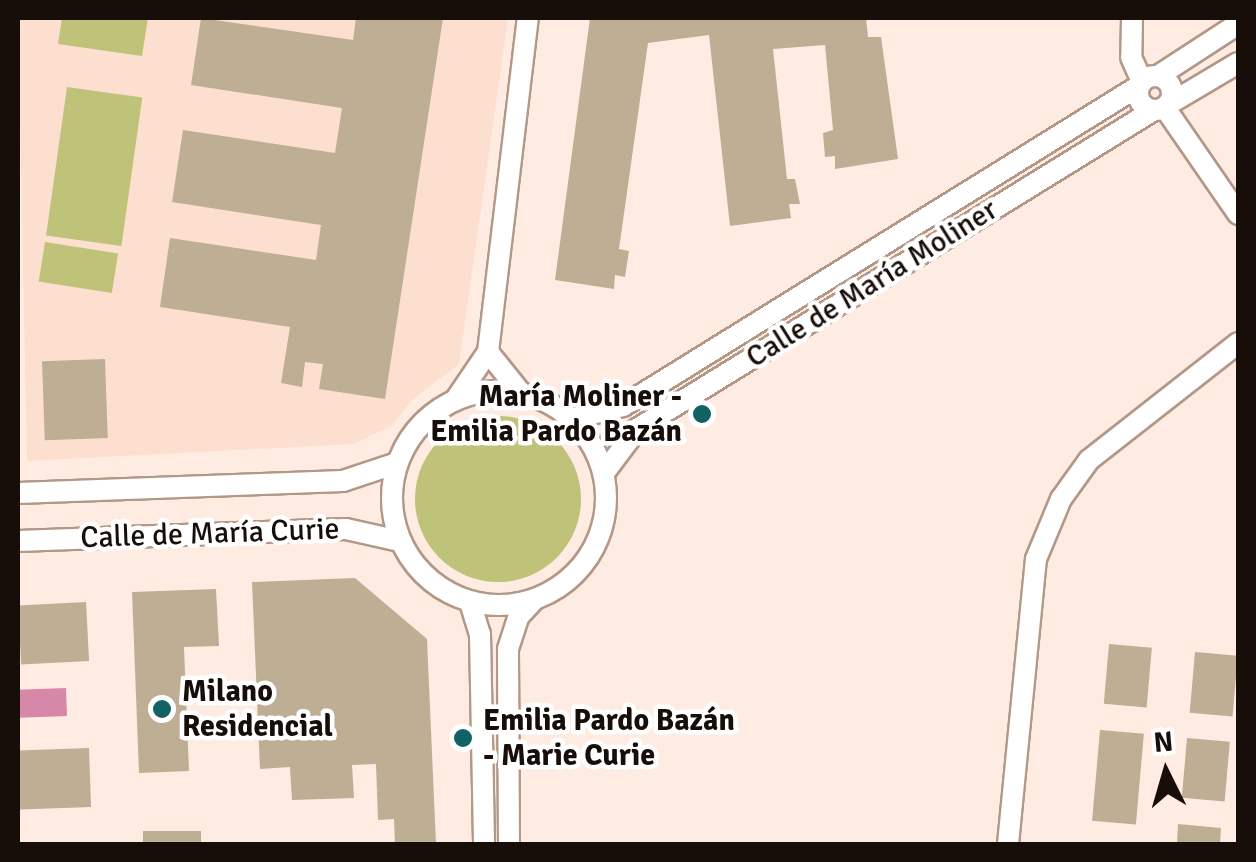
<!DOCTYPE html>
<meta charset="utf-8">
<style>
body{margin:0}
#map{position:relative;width:1256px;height:862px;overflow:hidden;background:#feece2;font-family:Signika,sans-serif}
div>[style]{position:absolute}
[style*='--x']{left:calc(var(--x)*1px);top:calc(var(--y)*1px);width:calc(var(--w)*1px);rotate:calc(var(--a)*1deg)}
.built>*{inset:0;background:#fcdfce}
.green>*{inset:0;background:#bfc279;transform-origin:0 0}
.round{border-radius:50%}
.water>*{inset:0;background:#d787a7;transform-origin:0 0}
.building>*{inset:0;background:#bdae94;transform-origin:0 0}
.roads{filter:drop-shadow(2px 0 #b39888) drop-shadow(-2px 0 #b39888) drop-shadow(0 2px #b39888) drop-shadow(0 -2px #b39888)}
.street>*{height:20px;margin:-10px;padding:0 10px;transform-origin:10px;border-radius:10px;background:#fff}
.street>.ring{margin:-10px;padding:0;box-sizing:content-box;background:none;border:20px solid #fff;border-radius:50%}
.dots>*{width:28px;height:28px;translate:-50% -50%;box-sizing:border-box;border:5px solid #fff;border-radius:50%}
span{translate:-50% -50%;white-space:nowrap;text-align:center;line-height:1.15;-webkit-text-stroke:9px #fff;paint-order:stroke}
.street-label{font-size:30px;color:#180e09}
.poi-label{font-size:30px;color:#180e09;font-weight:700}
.right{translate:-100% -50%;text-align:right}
.left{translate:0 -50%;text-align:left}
.frame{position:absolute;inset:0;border:20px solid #180e09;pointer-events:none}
.north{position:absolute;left:1116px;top:722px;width:100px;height:100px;-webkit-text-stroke:8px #fff;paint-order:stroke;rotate:355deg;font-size:28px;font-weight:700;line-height:40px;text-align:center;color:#180e09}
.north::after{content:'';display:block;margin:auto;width:35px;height:45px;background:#180e09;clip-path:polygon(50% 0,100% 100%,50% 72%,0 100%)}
</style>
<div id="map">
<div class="built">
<i style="clip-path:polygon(18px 18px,508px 18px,459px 364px,413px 399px,391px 426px,354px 444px,27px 461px)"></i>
</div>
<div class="green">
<i style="clip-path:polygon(62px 18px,148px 18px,142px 56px,58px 44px)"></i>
<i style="left:67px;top:87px;width:76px;height:150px;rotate:8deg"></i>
<i style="left:45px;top:242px;width:74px;height:40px;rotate:9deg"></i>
<i class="round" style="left:415px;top:416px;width:166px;height:166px"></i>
</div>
<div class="water">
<i style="left:66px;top:688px;width:28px;height:48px;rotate:88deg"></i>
</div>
<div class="building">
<i style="clip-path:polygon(201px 18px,353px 40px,356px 18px,443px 18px,385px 399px,319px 389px,323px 364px,305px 362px,302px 387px,281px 383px,290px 327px,160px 307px,170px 238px,316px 260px,321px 225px,172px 202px,183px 130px,335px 153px,342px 108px,191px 85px)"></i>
<i style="clip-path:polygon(590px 18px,866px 18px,868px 37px,881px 37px,898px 159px,835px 169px,835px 156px,825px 157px,823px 133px,833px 130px,825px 45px,773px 49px,787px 179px,795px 179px,800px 204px,789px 204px,791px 218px,730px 226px,709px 35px,648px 43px,619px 249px,629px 251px,625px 277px,615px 275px,614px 289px,555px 280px)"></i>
<i style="left:105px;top:359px;width:79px;height:63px;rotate:88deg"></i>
<i style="clip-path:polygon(355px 578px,427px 639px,436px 844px,395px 844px,394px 819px,378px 820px,376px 764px,352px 765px,354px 798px,292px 800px,290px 767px,260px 769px,252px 582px)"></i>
<i style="clip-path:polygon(216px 589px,219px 646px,184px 647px,189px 771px,139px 773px,132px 592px)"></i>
<i style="left:86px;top:602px;width:59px;height:68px;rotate:87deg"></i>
<i style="left:1109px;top:644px;width:43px;height:60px;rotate:5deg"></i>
<i style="left:1195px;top:652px;width:43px;height:61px;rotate:5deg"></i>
<i style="left:1100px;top:730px;width:44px;height:91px;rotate:5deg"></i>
<i style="left:1187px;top:738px;width:43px;height:60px;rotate:5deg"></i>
<i style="left:89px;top:748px;width:59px;height:71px;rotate:88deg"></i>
<i style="clip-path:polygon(1178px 824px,1221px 828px,1220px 844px,1177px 844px)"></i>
<i style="left:201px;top:831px;width:13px;height:58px;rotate:90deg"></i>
</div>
<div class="roads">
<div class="street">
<i style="--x:1132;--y:18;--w:39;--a:91"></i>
<i style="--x:1131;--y:57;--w:27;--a:66"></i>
<i class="ring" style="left:1138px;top:76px;width:14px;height:14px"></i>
<i style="--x:1158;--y:76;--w:95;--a:-33"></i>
<i style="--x:1169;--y:104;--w:80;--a:-30.7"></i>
<i style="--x:1165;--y:108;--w:129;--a:55.4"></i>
<i style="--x:488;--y:352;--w:51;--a:51.3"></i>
<i class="ring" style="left:392px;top:391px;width:194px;height:194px"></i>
<i style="--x:456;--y:399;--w:57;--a:-55.8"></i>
<i style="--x:488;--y:352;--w:336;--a:-83.2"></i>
<i style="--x:572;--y:419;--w:53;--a:-14.3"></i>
<i style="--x:623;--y:406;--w:607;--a:-31.81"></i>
<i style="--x:604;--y:473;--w:55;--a:-53.1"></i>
<i style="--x:637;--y:429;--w:607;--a:-31.68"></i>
<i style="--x:18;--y:493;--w:325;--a:-2.1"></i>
<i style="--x:343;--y:481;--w:57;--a:-18.4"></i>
<i style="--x:18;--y:541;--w:328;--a:-2.1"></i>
<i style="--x:346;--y:529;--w:55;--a:12.5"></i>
<i style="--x:470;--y:602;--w:34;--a:73"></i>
<i style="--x:480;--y:634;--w:210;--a:88.9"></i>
<i style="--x:509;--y:844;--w:195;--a:-90.3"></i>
<i style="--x:508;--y:649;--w:35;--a:-72"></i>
<i style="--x:519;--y:616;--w:23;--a:-47"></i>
<i style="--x:1008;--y:844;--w:286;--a:-84.4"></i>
<i style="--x:1036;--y:559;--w:65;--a:-67.4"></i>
<i style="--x:1061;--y:499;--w:48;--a:-54.3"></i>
<i style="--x:1089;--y:460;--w:189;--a:-38.1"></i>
</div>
</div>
<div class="dots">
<i style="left:702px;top:414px;background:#116264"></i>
<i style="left:162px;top:709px;background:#116264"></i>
<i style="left:463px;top:738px;background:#116264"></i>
</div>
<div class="street-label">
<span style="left:872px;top:284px;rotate:-32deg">Calle de María Moliner</span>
<span style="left:210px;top:534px;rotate:-2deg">Calle de María Curie</span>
</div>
<div class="poi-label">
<span class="right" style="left:682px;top:414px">María Moliner -<br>Emilia Pardo Bazán</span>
<span class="left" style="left:182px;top:709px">Milano<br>Residencial</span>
<span class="left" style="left:483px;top:738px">Emilia Pardo Bazán<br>- Marie Curie</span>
</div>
<div class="frame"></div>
<div class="north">N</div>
</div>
